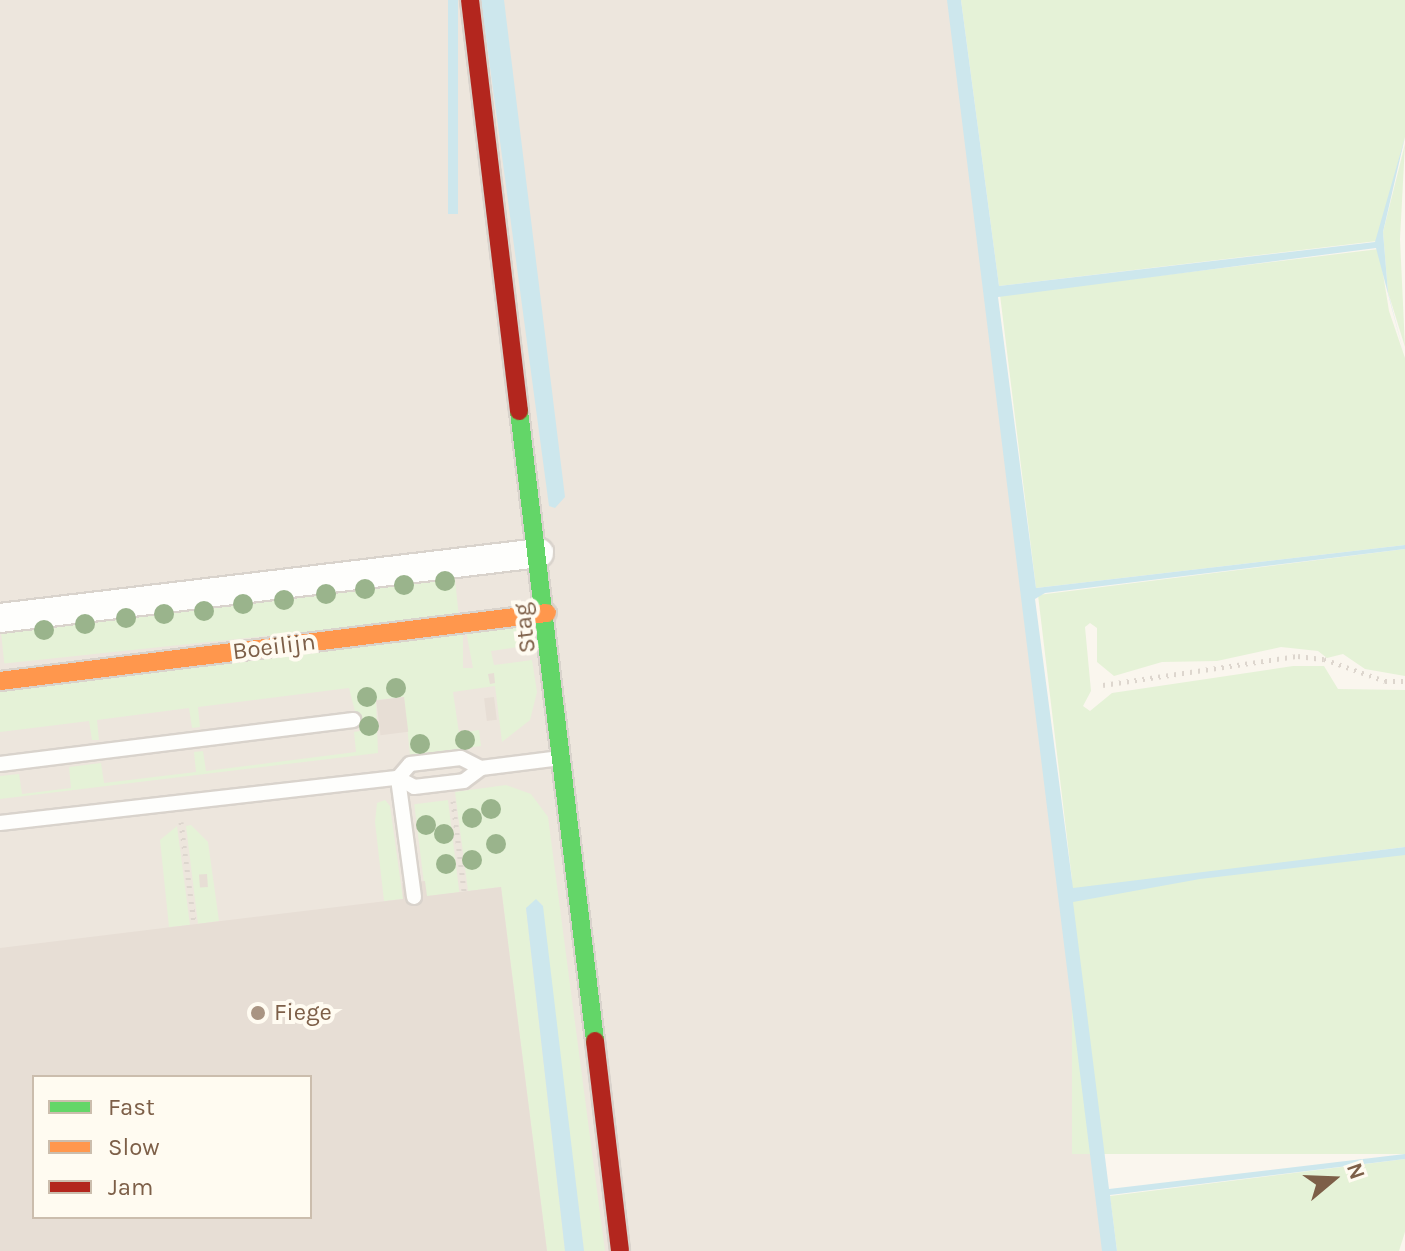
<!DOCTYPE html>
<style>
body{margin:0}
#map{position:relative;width:1405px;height:1251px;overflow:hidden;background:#faf6ee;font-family:Karla,sans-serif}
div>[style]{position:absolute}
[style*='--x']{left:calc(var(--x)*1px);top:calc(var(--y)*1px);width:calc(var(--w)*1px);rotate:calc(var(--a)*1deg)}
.industrial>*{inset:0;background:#ede6dd}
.green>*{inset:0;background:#e5f2d7;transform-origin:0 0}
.water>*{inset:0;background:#cde7ed;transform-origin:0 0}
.building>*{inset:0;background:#e7ded5;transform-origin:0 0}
.path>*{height:5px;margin-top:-2.5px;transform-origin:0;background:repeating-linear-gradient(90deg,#ddd6ce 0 2px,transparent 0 8px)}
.roads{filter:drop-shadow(2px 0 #d9d3cc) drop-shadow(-2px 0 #d9d3cc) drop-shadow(0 2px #d9d3cc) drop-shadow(0 -2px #d9d3cc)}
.lane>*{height:14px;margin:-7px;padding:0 7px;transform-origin:7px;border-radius:7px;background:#fefefc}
.street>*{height:28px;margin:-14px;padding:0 14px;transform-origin:14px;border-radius:14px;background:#fefefc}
.fast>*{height:18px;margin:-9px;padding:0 9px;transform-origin:9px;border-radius:9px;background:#63d668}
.slow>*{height:18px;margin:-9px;padding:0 9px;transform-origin:9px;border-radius:9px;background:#ff974d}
.jam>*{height:18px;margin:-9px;padding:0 9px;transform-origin:9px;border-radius:9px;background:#b3261e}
.trees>*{width:20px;height:20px;margin:-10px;border-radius:50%;background:#9ab48c}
.dots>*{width:22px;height:22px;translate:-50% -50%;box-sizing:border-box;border:4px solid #fffbf1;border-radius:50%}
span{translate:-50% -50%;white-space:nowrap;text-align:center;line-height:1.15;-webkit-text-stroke:8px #fffbf1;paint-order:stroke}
.street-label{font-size:24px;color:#7d5f48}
.poi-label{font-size:24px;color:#7d5f48}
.left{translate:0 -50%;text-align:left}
.legend{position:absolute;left:32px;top:1075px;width:280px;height:144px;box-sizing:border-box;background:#fffbf1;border:2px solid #cbbdad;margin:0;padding:10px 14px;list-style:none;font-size:24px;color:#7d5f48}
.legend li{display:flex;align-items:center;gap:16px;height:40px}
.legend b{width:40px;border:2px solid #cbbdad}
.north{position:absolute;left:1293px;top:1139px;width:80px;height:80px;-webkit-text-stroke:6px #fffbf1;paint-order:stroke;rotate:71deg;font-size:22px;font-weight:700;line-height:32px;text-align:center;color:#7d5f48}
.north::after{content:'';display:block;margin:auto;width:28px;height:36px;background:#7d5f48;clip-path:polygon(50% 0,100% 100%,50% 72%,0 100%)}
</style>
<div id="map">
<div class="industrial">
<i style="clip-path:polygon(evenodd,0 0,954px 0,1109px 1251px,0 1251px,0 0,34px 1077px,310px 1077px,310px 1217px,34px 1217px,34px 1077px)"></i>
</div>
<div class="green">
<i style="clip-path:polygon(961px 0,1405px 0,1405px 137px,1377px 241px,999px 286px)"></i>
<i style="clip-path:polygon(1405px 144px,1400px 239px,1405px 347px,1388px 292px,1383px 232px)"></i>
<i style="clip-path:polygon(1379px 249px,1389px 311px,1405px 358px,1405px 545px,1036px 588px,1000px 295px)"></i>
<i style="clip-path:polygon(1405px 549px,1405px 676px,1365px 669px,1343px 654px,1327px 658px,1318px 651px,1281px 647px,1217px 661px,1162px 662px,1114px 676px,1097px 662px,1097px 628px,1090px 623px,1085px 627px,1091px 691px,1083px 706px,1090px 711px,1112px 693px,1293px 666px,1324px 666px,1338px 689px,1405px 690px,1405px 847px,1073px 888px,1038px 595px)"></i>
<i style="left:454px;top:570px;width:46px;height:457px;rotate:84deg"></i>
<i style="clip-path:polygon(528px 624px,531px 645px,491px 651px,494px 665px,532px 660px,537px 692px,530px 720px,502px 742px,495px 686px,453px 692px,459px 733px,479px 730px,481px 746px,410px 755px,404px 697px,376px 700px,378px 753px,0 799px,0 776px,19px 774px,22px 794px,71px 788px,69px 767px,101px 763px,104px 783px,196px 772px,194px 752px,203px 751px,206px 771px,356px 752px,354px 732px,360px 731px,349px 688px,198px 707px,200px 727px,192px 728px,189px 708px,97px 720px,99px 740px,92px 740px,89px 721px,0 732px,0 690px,463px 632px,463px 668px,473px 668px,466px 631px)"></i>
<i style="clip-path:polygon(506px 785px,531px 794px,548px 817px,605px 1251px,584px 1251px,541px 903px,526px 908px,565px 1251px,547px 1251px,501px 887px,468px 891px,455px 792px)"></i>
<i style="clip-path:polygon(385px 800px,390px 806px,403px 899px,384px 901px,375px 822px,377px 803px)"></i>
<i style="left:448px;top:800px;width:93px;height:34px;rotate:83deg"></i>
<i style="clip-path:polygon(191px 825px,208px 842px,219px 921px,198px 924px,186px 826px)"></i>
<i style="clip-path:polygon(177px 826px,190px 925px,169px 927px,160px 840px)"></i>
<i style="left:1405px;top:855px;width:299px;height:333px;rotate:90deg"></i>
<i style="clip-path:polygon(1405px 1159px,1405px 1232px,1399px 1251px,1117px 1251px,1110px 1196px)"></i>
</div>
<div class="water">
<i style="left:448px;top:0;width:10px;height:214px"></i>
<i style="clip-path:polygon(481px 0,504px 0,565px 497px,555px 508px,549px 506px)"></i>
<i style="clip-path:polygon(947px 0,961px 0,999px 286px,1375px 242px,1405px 137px,1383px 232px,1388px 292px,1405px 358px,1376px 248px,998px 297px,1036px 588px,1405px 545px,1405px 549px,1045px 593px,1035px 599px,1073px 888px,1405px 847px,1405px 855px,1200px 879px,1073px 902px,1109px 1189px,1405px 1154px,1405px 1159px,1110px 1195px,1117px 1251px,1102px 1251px)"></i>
<i style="clip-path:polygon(536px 899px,543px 906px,584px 1251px,565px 1251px,526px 908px)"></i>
</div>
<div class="building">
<i style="clip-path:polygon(494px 673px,495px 683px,490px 684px,488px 674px)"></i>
<i style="left:404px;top:697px;width:35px;height:28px;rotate:83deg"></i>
<i style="left:494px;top:697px;width:23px;height:10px;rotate:83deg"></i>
<i style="left:207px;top:874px;width:13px;height:8px;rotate:86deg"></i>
<i style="clip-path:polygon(evenodd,425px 881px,427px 896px,501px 887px,547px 1251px,0 1251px,0 948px,403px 899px,402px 883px,425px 881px,34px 1077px,310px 1077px,310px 1217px,34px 1217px,34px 1077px)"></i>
</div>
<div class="path">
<i style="--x:1103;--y:685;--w:197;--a:-8.5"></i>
<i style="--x:1298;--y:656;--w:26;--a:7"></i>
<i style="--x:1324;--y:659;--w:65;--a:19.8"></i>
<i style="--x:1385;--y:681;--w:20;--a:0"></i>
<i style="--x:453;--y:801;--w:91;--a:83"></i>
<i style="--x:181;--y:822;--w:103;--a:82.7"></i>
</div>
<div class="roads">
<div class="lane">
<i style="--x:0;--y:764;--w:356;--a:-7.1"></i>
<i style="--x:0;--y:823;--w:401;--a:-6.5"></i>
<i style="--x:398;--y:778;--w:18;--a:29"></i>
<i style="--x:414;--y:787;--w:50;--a:-6.8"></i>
<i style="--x:464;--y:781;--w:21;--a:-37"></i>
<i style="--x:481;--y:768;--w:80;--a:-7.2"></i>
<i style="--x:414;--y:897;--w:120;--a:-97.7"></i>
<i style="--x:398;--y:778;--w:18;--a:-49"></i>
<i style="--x:410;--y:764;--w:51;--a:-6.7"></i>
<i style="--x:461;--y:758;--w:22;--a:27"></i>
</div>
<div class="street">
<i style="--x:0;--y:618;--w:543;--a:-6.88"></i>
</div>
<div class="fast">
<i style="--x:519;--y:411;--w:635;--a:83.12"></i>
</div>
<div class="slow">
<i style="--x:0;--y:681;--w:551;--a:-7.09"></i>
</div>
<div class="jam">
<i style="--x:470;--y:0;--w:414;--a:83.2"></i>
<i style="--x:595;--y:1041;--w:211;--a:83.2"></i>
</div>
</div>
<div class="trees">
<i style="left:445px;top:581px"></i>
<i style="left:404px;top:585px"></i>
<i style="left:365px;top:589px"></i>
<i style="left:326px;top:594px"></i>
<i style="left:284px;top:600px"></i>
<i style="left:243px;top:604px"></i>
<i style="left:204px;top:611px"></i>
<i style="left:164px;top:614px"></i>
<i style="left:126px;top:618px"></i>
<i style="left:85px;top:624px"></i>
<i style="left:44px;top:630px"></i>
<i style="left:396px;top:688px"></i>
<i style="left:367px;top:697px"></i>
<i style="left:369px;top:726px"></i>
<i style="left:465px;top:740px"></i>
<i style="left:420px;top:744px"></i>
<i style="left:491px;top:809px"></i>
<i style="left:472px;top:818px"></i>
<i style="left:426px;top:825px"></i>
<i style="left:444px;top:834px"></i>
<i style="left:496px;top:844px"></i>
<i style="left:472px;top:860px"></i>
<i style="left:446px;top:864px"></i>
</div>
<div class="dots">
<i style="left:258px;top:1013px;background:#a99482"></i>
</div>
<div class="street-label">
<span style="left:525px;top:628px;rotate:-97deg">Stag</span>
<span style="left:274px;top:647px;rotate:-7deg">Boeilijn</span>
</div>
<div class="poi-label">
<span class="left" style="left:274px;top:1013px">Fiege</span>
</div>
<ul class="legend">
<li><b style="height:10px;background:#63d668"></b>Fast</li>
<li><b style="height:10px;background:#ff974d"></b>Slow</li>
<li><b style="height:10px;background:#b3261e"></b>Jam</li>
</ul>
<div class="north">N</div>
</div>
